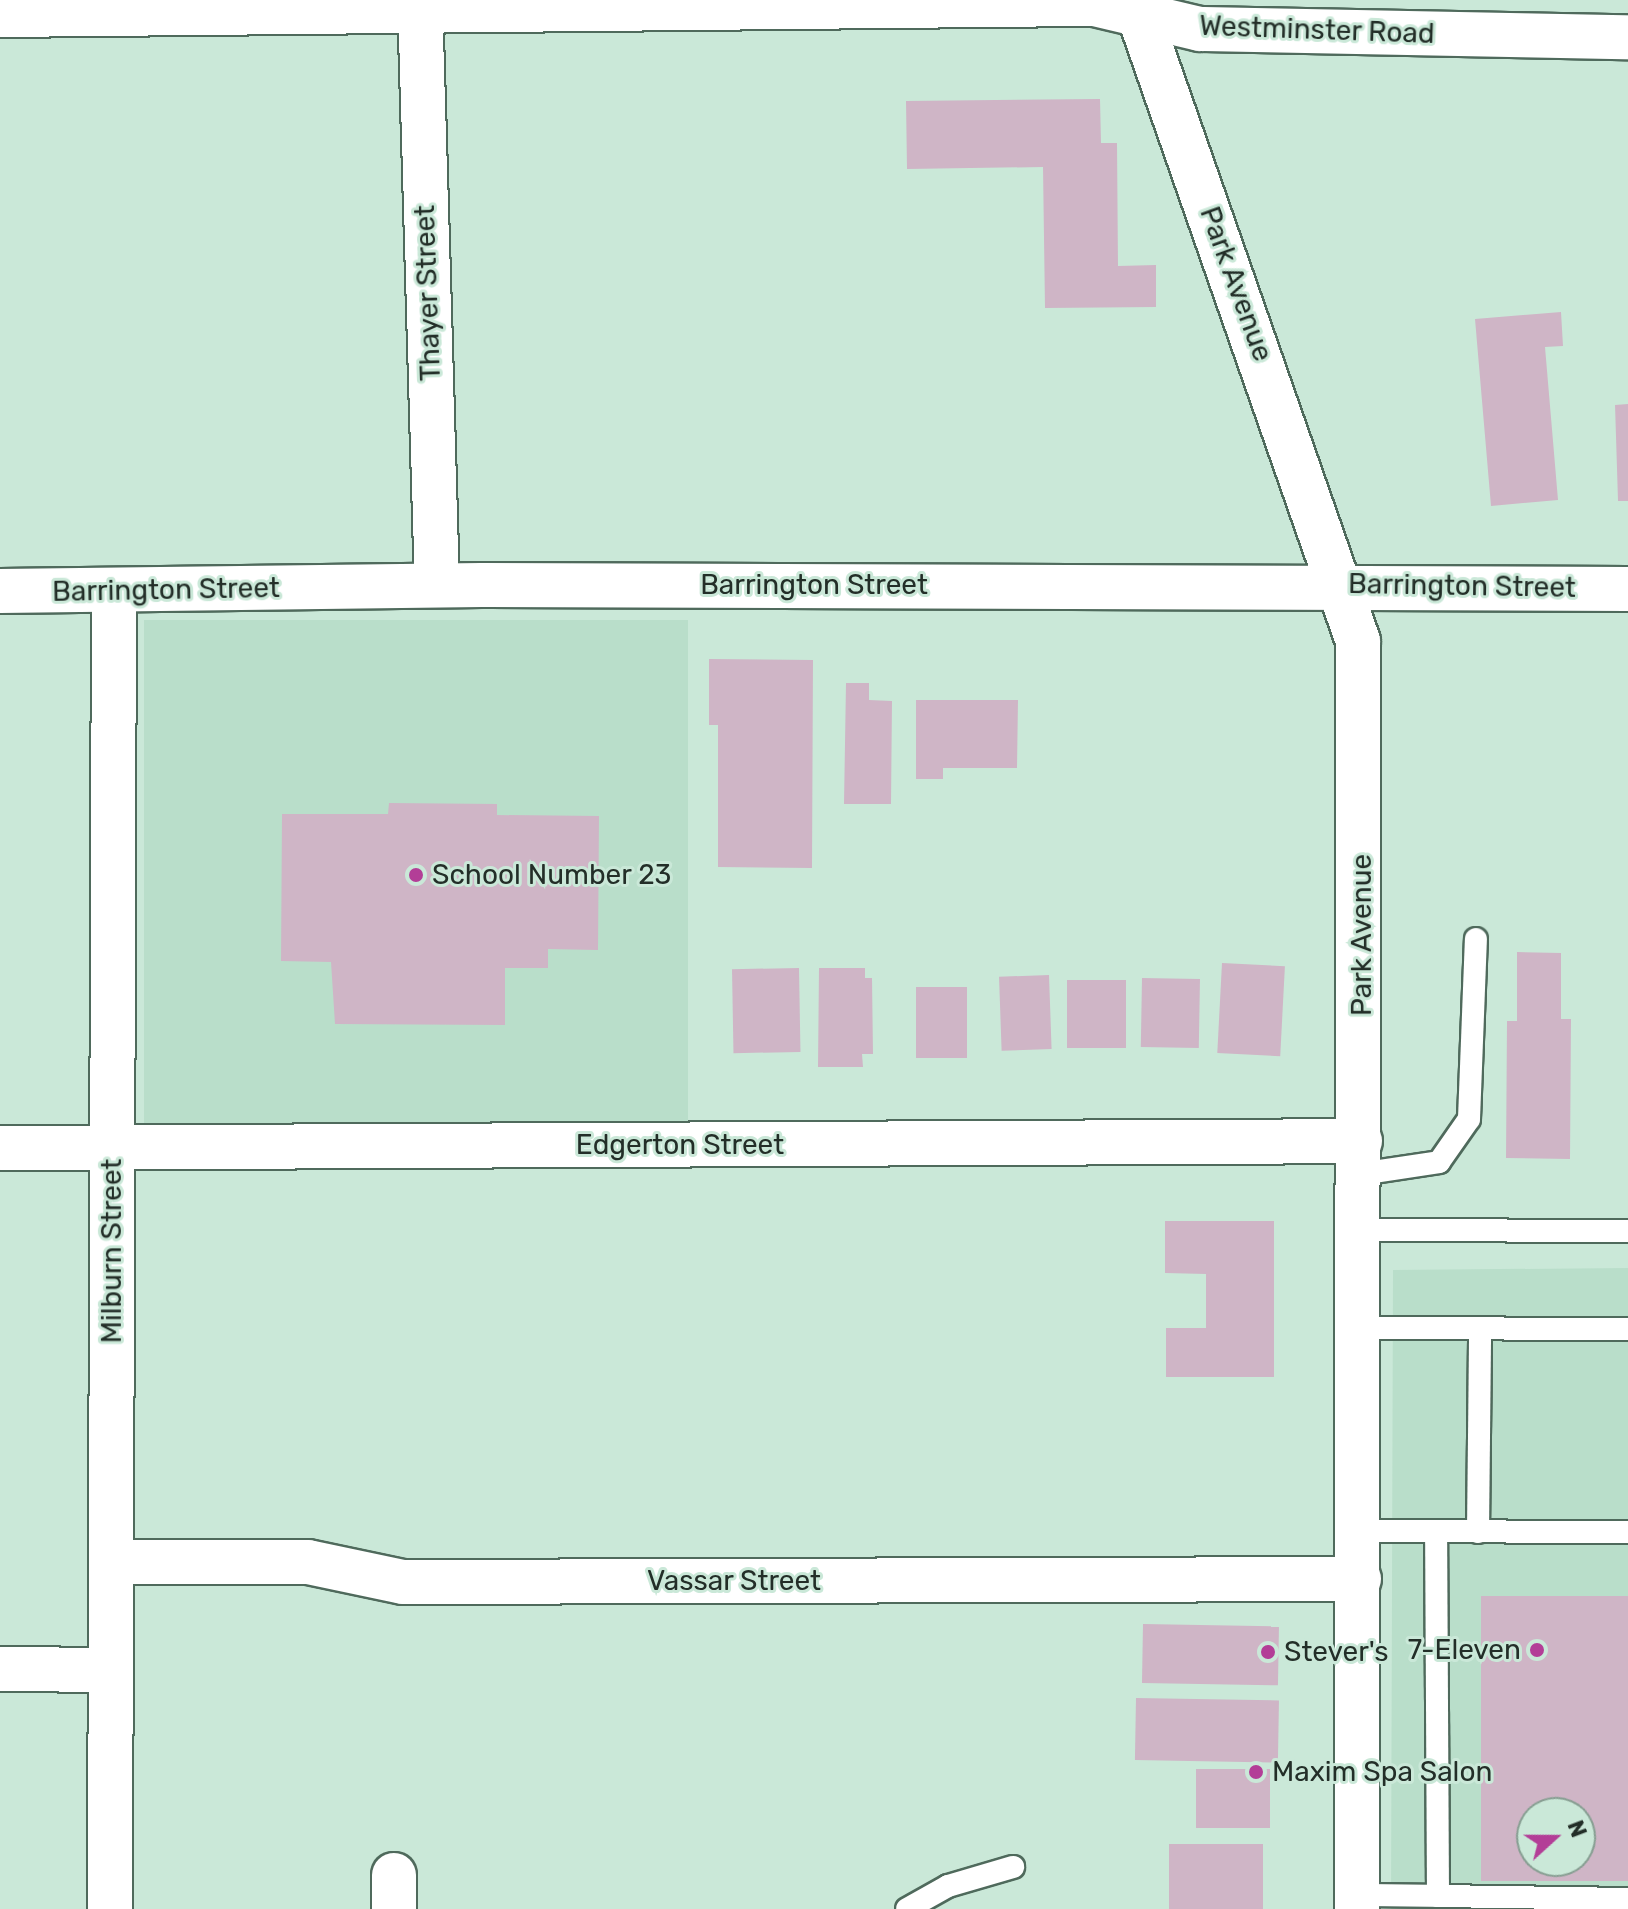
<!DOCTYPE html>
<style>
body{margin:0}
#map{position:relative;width:1628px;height:1909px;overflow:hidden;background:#cae8d8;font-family:Rubik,sans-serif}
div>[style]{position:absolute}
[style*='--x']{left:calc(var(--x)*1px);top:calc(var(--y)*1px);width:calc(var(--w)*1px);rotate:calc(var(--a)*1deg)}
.built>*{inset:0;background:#b9deca;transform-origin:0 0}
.building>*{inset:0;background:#cfb5c6;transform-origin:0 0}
.roads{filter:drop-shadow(2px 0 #4f6a5c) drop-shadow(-2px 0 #4f6a5c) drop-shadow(0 2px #4f6a5c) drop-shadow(0 -2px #4f6a5c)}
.service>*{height:22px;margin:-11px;padding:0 11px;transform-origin:11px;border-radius:11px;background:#fff}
.minor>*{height:44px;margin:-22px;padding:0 22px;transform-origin:22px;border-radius:22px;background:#fff}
.tertiary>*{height:44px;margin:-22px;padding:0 22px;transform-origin:22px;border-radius:22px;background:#fff}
.dots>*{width:22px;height:22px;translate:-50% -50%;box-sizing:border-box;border:4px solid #cae8d8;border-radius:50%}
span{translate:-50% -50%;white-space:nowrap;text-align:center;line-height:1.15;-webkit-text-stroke:6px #cae8d8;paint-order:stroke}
.street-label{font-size:28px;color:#232e28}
.poi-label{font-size:28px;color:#232e28}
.left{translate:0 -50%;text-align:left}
.right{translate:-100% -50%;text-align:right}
.north{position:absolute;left:1516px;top:1797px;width:80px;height:80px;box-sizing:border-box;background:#cae8d8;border:2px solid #879e92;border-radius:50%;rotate:69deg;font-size:22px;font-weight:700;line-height:32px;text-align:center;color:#232e28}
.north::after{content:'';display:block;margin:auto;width:28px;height:36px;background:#b33e97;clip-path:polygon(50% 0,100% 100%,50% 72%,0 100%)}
</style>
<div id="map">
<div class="built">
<i style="left:144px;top:620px;width:544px;height:508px"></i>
<i style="clip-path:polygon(evenodd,1628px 1268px,1628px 1909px,1391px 1909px,1393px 1270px,1628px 1268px,1532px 1813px,1580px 1813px,1580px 1861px,1532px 1861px,1532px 1813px)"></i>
</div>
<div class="building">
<i style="clip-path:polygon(1100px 99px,1101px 143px,1117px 143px,1118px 266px,1156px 265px,1156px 307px,1045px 308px,1043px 167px,907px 169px,906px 101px)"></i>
<i style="clip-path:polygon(1561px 312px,1563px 346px,1545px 347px,1558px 500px,1491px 506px,1475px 319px)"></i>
<i style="clip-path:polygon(1628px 404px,1628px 501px,1618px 501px,1615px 405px)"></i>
<i style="clip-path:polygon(709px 659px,813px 660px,812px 868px,718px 867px,718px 725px,709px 725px)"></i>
<i style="clip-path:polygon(846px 683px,869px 683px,869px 700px,892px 701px,891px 804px,844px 804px)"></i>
<i style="clip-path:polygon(916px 700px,1018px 700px,1017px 768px,943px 768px,943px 779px,916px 779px)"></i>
<i style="clip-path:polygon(389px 803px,497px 804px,497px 815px,599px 816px,598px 950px,548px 949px,548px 968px,505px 968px,505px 1025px,335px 1024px,331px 962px,281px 961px,282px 814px,388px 814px)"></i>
<i style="clip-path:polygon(1517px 952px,1561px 953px,1561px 1019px,1571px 1019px,1570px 1159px,1506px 1158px,1507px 1021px,1517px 1021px)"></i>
<i style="left:1222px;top:963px;width:63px;height:90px;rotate:3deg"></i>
<i style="left:799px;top:968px;width:84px;height:67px;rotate:89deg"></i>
<i style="clip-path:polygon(819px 968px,865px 968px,865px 978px,872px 978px,873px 1054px,862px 1054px,863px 1067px,818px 1067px)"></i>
<i style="left:1049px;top:975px;width:74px;height:50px;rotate:88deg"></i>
<i style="left:1142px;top:978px;width:58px;height:69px;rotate:1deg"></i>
<i style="left:1067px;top:980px;width:59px;height:68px"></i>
<i style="left:967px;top:987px;width:71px;height:51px;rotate:90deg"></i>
<i style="clip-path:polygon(1165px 1221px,1274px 1221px,1274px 1377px,1166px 1377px,1166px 1328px,1206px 1328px,1206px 1274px,1165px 1273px)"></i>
<i style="clip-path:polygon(evenodd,1481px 1596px,1628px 1596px,1628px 1881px,1481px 1881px,1481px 1596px,1532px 1813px,1580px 1813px,1580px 1861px,1532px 1861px,1532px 1813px)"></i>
<i style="left:1143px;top:1624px;width:136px;height:59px;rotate:1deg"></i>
<i style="left:1136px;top:1698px;width:143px;height:62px;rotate:1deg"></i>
<i style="left:1196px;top:1769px;width:74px;height:59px"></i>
<i style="left:1169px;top:1844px;width:94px;height:65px"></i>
</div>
<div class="roads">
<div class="service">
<i style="--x:1360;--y:1174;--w:80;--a:-8.6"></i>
<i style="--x:1439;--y:1162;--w:52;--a:-55.1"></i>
<i style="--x:1469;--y:1119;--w:180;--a:-87.8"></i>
<i style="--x:1360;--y:1230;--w:268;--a:0.2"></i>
<i style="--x:1359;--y:1328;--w:269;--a:0.2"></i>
<i style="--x:1359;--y:1531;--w:269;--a:0.2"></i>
<i style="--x:1478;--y:1532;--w:204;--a:-89.4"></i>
<i style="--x:1357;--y:1895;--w:81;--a:0.7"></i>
<i style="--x:1438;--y:1896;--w:364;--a:-90.3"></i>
<i style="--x:1438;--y:1896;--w:190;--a:0.9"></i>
<i style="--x:907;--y:1909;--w:47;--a:-29.3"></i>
<i style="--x:948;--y:1886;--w:68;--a:-16.3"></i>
</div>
<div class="minor">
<i style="--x:420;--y:0;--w:585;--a:88.34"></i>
<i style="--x:0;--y:15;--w:1094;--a:-0.58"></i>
<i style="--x:1094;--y:4;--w:109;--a:13.3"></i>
<i style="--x:1200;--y:29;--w:428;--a:1.1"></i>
<i style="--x:0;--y:591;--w:482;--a:-0.7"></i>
<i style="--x:482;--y:585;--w:1146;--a:0.2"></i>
<i style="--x:0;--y:1148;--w:1360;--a:-0.29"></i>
<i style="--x:111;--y:1562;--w:197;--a:0"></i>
<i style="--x:308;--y:1562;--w:97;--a:11.9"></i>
<i style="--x:403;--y:1582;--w:956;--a:-0.18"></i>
<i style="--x:0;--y:1669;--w:110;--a:0.5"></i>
<i style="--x:110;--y:1909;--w:1317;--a:-89.83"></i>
<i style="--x:394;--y:1909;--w:34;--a:-90"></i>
</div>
<div class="tertiary">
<i style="--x:1134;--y:0;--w:679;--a:70.74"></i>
<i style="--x:1358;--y:641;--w:1268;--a:90.05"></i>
</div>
</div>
<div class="dots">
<i style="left:416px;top:875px;background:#b33e97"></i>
<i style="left:1537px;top:1650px;background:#b33e97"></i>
<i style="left:1268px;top:1652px;background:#b33e97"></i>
<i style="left:1256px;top:1772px;background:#b33e97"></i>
</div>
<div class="street-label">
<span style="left:1317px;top:30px;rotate:2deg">Westminster Road</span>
<span style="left:1236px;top:284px;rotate:70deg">Park Avenue</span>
<span style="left:428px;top:293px;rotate:-92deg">Thayer Street</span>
<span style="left:814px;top:585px">Barrington Street</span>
<span style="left:1462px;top:586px;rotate:1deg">Barrington Street</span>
<span style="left:166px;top:590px;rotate:-1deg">Barrington Street</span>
<span style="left:1362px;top:935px;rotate:-90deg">Park Avenue</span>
<span style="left:680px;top:1145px">Edgerton Street</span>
<span style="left:112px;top:1251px;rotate:-90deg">Milburn Street</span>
<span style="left:734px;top:1581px">Vassar Street</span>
</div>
<div class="poi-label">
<span class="left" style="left:432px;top:875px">School Number 23</span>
<span class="right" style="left:1521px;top:1650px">7-Eleven</span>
<span class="left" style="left:1284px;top:1652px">Stever's</span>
<span class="left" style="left:1272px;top:1772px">Maxim Spa Salon</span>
</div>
<div class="north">N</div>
</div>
